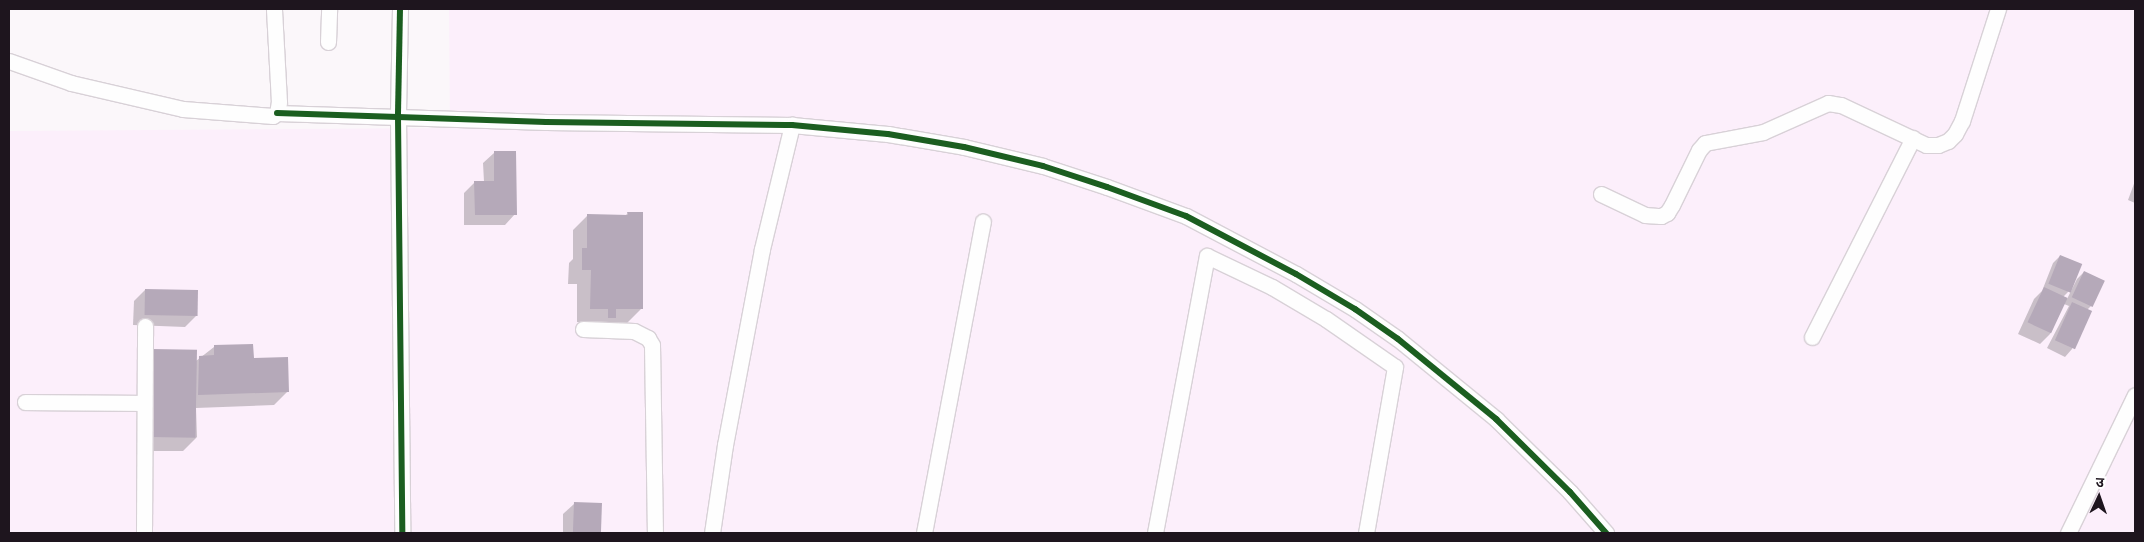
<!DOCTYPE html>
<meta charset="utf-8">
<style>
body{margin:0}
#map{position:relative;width:2144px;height:542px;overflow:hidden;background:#fbf7fa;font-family:"PT Sans","Noto Sans Devanagari",sans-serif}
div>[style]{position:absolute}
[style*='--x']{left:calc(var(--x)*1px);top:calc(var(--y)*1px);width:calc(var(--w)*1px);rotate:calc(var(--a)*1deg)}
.built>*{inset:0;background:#fceffb}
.shadow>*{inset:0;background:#0003}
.building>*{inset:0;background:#b5a9b9;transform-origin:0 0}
.roads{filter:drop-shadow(1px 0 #d8d1d7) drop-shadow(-1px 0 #d8d1d7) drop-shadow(0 1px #d8d1d7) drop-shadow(0 -1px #d8d1d7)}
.minor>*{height:15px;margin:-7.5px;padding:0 7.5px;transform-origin:7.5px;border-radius:7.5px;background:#fefefe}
.cycleway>*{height:6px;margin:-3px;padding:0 3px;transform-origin:3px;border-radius:3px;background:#1b5e20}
span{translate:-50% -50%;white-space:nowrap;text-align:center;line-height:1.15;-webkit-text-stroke:4px #fff;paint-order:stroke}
.frame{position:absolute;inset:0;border:10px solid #1e151e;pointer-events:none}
.north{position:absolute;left:2074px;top:472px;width:50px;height:50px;-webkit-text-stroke:4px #fff;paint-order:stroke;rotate:3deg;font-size:14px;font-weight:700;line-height:20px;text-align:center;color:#1e151e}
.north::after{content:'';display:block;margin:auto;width:18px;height:22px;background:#1e151e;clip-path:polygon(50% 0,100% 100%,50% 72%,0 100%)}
</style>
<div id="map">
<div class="built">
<i style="clip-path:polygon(449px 9px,2135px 9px,2135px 533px,9px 533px,9px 131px,450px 128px)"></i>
</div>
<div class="shadow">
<i style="clip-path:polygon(494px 153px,515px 214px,505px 225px,464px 225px,464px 193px,475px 182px,484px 182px,483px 163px)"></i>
<i style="clip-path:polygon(2135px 181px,2135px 203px,2128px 200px)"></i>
<i style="clip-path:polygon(628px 213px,641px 309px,627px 323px,577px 322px,577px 284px,568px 284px,569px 263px,573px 259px,573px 230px,587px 216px,625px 216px)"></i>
<i style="clip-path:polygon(2060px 256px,2068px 292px,2063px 297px,2067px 299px,2077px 279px,2084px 272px,2091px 306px,2087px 310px,2072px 349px,2065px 357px,2047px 348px,2069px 306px,2064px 304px,2050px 334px,2040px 344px,2018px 334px,2034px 299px,2042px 291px,2053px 263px)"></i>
<i style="clip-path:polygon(145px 290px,196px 316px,185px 327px,133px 325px,134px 301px)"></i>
<i style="clip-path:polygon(214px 347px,252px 359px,288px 391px,274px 405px,196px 408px,197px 437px,183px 451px,137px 451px,196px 361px)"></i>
<i style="clip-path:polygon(574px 504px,601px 504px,600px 533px,563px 533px,563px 514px)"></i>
</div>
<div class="building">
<i style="clip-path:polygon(494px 151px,516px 151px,517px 215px,475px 215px,474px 181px,494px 181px)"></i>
<i style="clip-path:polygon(627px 212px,643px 212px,643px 309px,616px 309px,616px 318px,608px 318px,608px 309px,590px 309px,591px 270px,582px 270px,582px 248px,587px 248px,587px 214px,628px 215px)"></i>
<i style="left:2060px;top:255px;width:24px;height:31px;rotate:22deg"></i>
<i style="left:2084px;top:271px;width:23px;height:29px;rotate:25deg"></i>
<i style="left:2044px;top:287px;width:26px;height:39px;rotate:25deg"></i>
<i style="left:145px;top:289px;width:53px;height:26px;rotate:1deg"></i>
<i style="left:2072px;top:302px;width:22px;height:42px;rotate:24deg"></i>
<i style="clip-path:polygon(253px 344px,254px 358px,288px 357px,289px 392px,198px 395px,199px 356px,214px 355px,214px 345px)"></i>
<i style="left:152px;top:349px;width:45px;height:88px;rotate:1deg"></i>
<i style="left:574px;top:502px;width:28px;height:31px;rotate:2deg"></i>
</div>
<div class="roads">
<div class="minor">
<i style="--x:400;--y:9;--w:108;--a:91.1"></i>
<i style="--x:398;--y:117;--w:148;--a:1.9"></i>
<i style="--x:546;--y:122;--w:246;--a:0.7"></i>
<i style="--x:792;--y:125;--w:96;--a:5.4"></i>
<i style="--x:888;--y:134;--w:77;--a:9.7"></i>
<i style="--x:964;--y:147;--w:81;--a:13.5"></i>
<i style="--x:1043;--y:166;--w:67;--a:18.2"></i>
<i style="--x:1107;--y:187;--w:84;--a:20.2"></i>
<i style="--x:1186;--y:216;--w:124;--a:27.8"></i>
<i style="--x:1296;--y:274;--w:69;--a:30.7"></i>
<i style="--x:1355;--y:309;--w:52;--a:34.9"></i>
<i style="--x:1398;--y:339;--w:127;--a:39.2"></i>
<i style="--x:1496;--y:419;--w:104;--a:44.6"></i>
<i style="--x:1570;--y:492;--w:55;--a:48.7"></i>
<i style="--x:328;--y:42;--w:33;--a:-88"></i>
<i style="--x:9;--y:61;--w:66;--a:19.5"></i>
<i style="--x:71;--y:83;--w:115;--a:13.1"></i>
<i style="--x:183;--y:109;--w:90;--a:4.4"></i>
<i style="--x:273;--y:116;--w:5;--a:-37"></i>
<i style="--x:277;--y:113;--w:11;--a:-80"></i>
<i style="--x:279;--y:102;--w:93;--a:-93.1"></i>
<i style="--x:277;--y:113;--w:121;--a:1.9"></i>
<i style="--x:398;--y:117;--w:416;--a:89.4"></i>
<i style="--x:1601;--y:194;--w:49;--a:25.5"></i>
<i style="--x:1645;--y:215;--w:16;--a:4"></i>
<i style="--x:1661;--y:216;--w:7;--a:-27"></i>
<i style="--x:1667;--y:213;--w:9;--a:-58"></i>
<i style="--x:1672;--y:205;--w:61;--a:-63.9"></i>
<i style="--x:1699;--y:150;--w:9;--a:-49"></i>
<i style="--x:1705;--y:143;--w:59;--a:-10.7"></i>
<i style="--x:1763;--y:132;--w:71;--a:-24"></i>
<i style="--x:1828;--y:103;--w:13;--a:9"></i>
<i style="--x:1841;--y:105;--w:94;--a:25.2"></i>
<i style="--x:1926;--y:145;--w:12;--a:0"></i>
<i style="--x:1938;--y:145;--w:11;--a:-22"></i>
<i style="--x:1948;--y:141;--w:10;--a:-45"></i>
<i style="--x:1955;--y:134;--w:15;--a:-62"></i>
<i style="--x:1962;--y:121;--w:118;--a:-72.2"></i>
<i style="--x:583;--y:329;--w:51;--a:2.2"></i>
<i style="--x:634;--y:331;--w:16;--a:27"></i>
<i style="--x:648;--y:338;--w:8;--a:60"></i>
<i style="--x:652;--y:345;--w:188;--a:89.1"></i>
<i style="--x:1812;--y:337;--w:223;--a:-63.1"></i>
<i style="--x:25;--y:402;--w:119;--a:0.5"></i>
<i style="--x:144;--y:533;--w:207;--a:-89.7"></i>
<i style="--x:712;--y:533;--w:89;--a:-81.6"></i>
<i style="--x:725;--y:445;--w:199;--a:-79.3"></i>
<i style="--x:762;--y:249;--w:128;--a:-76.4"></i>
<i style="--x:924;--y:533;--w:317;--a:-79.3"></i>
<i style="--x:1155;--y:533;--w:282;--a:-79.4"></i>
<i style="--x:1207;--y:256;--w:72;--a:25.5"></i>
<i style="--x:1272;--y:287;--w:63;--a:30.7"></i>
<i style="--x:1326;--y:319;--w:84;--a:34.8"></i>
<i style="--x:1395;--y:367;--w:169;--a:99.9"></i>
<i style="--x:2068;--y:533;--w:153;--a:-64.1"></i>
</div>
</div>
<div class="cycleway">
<i style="--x:400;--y:9;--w:108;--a:91.1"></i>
<i style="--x:398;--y:117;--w:148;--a:1.9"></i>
<i style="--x:546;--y:122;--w:246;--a:0.7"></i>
<i style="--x:792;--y:125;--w:96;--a:5.4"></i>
<i style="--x:888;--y:134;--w:77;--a:9.7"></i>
<i style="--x:964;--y:147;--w:81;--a:13.5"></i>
<i style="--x:1043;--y:166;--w:67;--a:18.2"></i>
<i style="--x:1107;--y:187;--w:84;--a:20.2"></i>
<i style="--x:1186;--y:216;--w:124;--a:27.8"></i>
<i style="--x:1296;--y:274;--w:69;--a:30.7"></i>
<i style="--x:1355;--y:309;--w:52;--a:34.9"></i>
<i style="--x:1398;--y:339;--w:127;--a:39.2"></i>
<i style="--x:1496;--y:419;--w:104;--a:44.6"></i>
<i style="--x:1570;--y:492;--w:55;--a:48.7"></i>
<i style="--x:277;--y:113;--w:121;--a:1.9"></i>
<i style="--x:398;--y:117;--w:416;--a:89.4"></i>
</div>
<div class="frame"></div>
<div class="north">उ</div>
</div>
